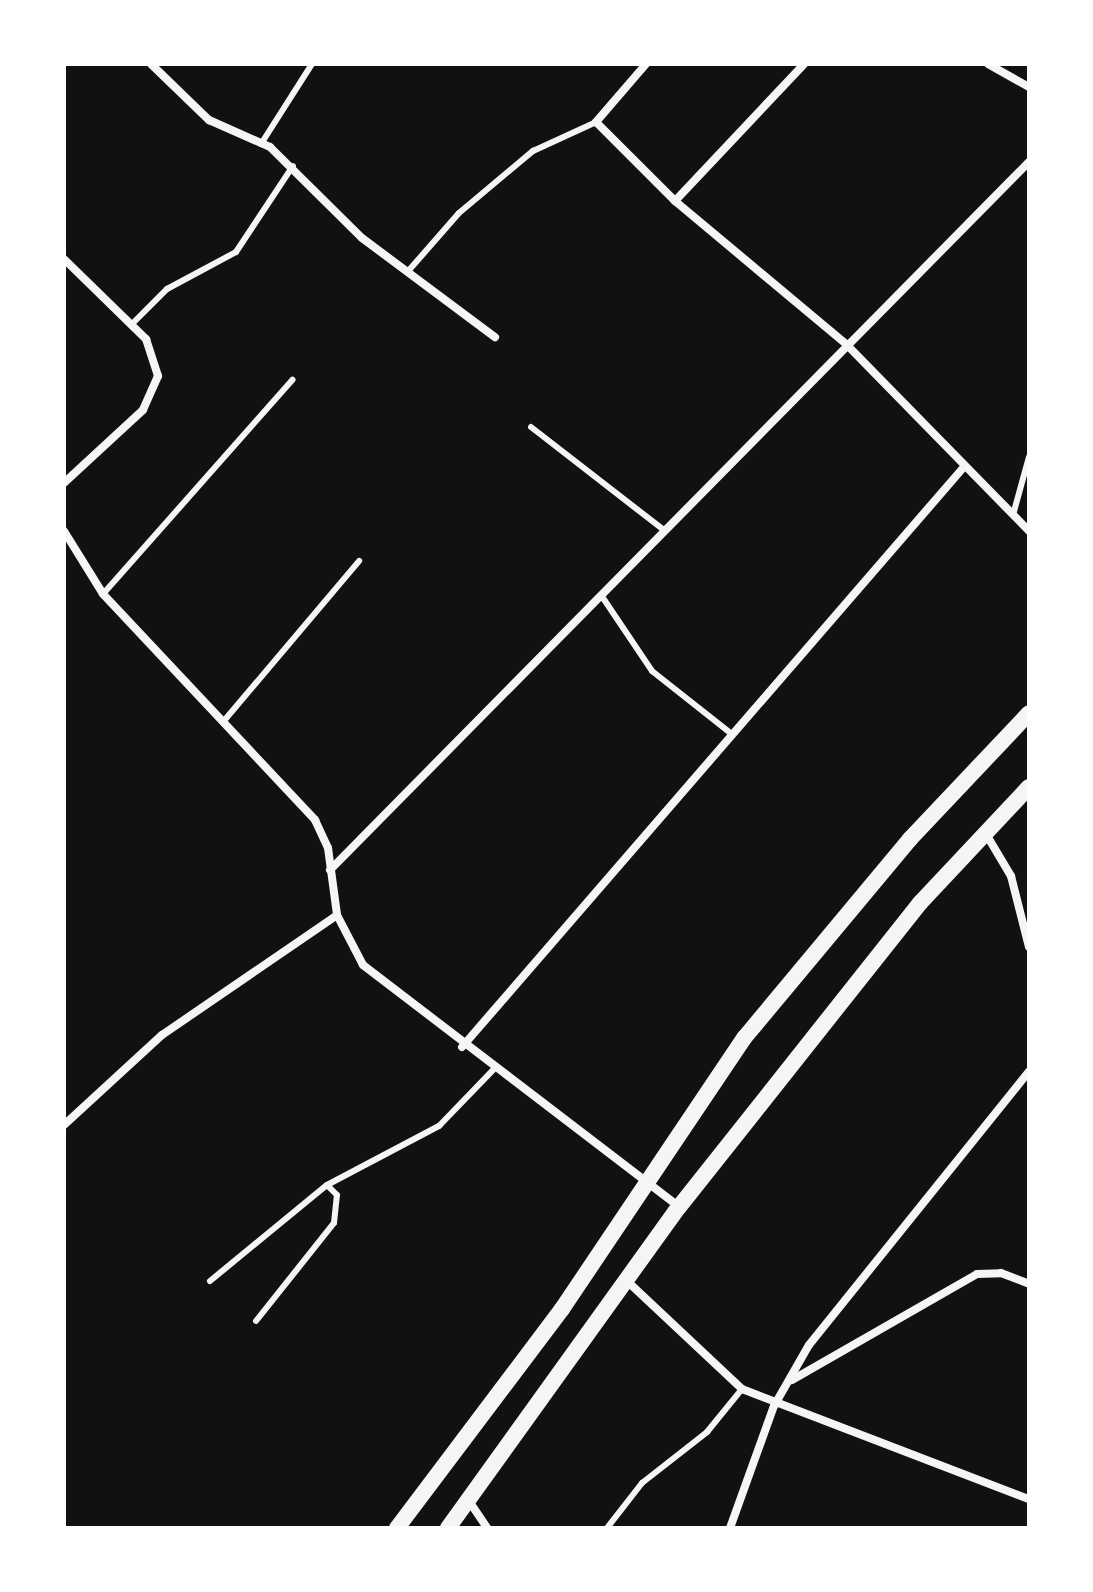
<!DOCTYPE html>
<style>
body{margin:0}
#map{position:relative;width:1093px;height:1592px;overflow:hidden;background:#111;font-family:"Nunito Sans",sans-serif}
div>[style]{position:absolute}
[style*='--x']{left:calc(var(--x)*1px);top:calc(var(--y)*1px);width:calc(var(--w)*1px);rotate:calc(var(--a)*1deg)}
.service>*{height:6px;margin:-3px;padding:0 3px;transform-origin:3px;border-radius:3px;background:#f5f5f5}
.minor>*{height:8px;margin:-4px;padding:0 4px;transform-origin:4px;border-radius:4px;background:#f5f5f5}
.secondary>*{height:16px;margin:-8px;padding:0 8px;transform-origin:8px;border-radius:8px;background:#f5f5f5}
span{translate:-50% -50%;white-space:nowrap;text-align:center;line-height:1.15;-webkit-text-stroke:6px #fff;paint-order:stroke}
.frame{position:absolute;inset:0;border:66px solid #fff;pointer-events:none}
</style>
<div id="map">
<div class="service">
<i style="--x:261;--y:144;--w:95;--a:-57.5"></i>
<i style="--x:410;--y:269;--w:74;--a:-48.8"></i>
<i style="--x:459;--y:213;--w:97;--a:-40"></i>
<i style="--x:533;--y:151;--w:69;--a:-24.7"></i>
<i style="--x:131;--y:325;--w:51;--a:-45"></i>
<i style="--x:167;--y:289;--w:78;--a:-28.2"></i>
<i style="--x:236;--y:252;--w:103;--a:-56.5"></i>
<i style="--x:531;--y:427;--w:168;--a:37.8"></i>
<i style="--x:1013;--y:515;--w:60;--a:-74.6"></i>
<i style="--x:103;--y:594;--w:286;--a:-48.5"></i>
<i style="--x:601;--y:595;--w:92;--a:56.1"></i>
<i style="--x:652;--y:671;--w:103;--a:38.3"></i>
<i style="--x:223;--y:722;--w:211;--a:-49.8"></i>
<i style="--x:210;--y:1281;--w:151;--a:-39.4"></i>
<i style="--x:327;--y:1185;--w:127;--a:-27.8"></i>
<i style="--x:439;--y:1126;--w:78;--a:-46"></i>
<i style="--x:256;--y:1321;--w:125;--a:-51.5"></i>
<i style="--x:334;--y:1223;--w:28;--a:-84"></i>
<i style="--x:337;--y:1195;--w:14;--a:-135"></i>
<i style="--x:607;--y:1528;--w:57;--a:-52.1"></i>
<i style="--x:642;--y:1483;--w:83;--a:-38.1"></i>
<i style="--x:707;--y:1432;--w:55;--a:-50.9"></i>
</div>
<div class="minor">
<i style="--x:151;--y:64;--w:81;--a:44"></i>
<i style="--x:209;--y:120;--w:67;--a:23.9"></i>
<i style="--x:270;--y:147;--w:129;--a:44.7"></i>
<i style="--x:362;--y:238;--w:166;--a:36.7"></i>
<i style="--x:646;--y:64;--w:77;--a:130.8"></i>
<i style="--x:596;--y:122;--w:112;--a:45"></i>
<i style="--x:675;--y:201;--w:223;--a:39.9"></i>
<i style="--x:846;--y:344;--w:262;--a:45.6"></i>
<i style="--x:988;--y:64;--w:47;--a:29.3"></i>
<i style="--x:675;--y:201;--w:188;--a:-46.7"></i>
<i style="--x:64;--y:259;--w:115;--a:44.3"></i>
<i style="--x:146;--y:339;--w:39;--a:72"></i>
<i style="--x:158;--y:376;--w:37;--a:114"></i>
<i style="--x:143;--y:410;--w:108;--a:137.3"></i>
<i style="--x:64;--y:531;--w:74;--a:58.2"></i>
<i style="--x:103;--y:594;--w:310;--a:46.8"></i>
<i style="--x:315;--y:820;--w:31;--a:65"></i>
<i style="--x:328;--y:848;--w:68;--a:82.3"></i>
<i style="--x:337;--y:915;--w:56;--a:62.5"></i>
<i style="--x:363;--y:965;--w:398;--a:37.4"></i>
<i style="--x:986;--y:834;--w:49;--a:59.2"></i>
<i style="--x:1011;--y:876;--w:73;--a:75.8"></i>
<i style="--x:330;--y:870;--w:995;--a:-45.37"></i>
<i style="--x:462;--y:1047;--w:766;--a:-49.13"></i>
<i style="--x:64;--y:1125;--w:133;--a:-42.6"></i>
<i style="--x:162;--y:1035;--w:212;--a:-34.4"></i>
<i style="--x:627;--y:1281;--w:158;--a:43.2"></i>
<i style="--x:742;--y:1389;--w:307;--a:21"></i>
<i style="--x:792;--y:1380;--w:213;--a:-29.8"></i>
<i style="--x:977;--y:1274;--w:24;--a:-2"></i>
<i style="--x:1001;--y:1273;--w:30;--a:21"></i>
<i style="--x:469;--y:1501;--w:32;--a:56"></i>
<i style="--x:730;--y:1528;--w:130;--a:-70.2"></i>
<i style="--x:774;--y:1406;--w:70;--a:-60.2"></i>
<i style="--x:809;--y:1345;--w:351;--a:-51.2"></i>
</div>
<div class="secondary">
<i style="--x:397;--y:1528;--w:274;--a:-53"></i>
<i style="--x:562;--y:1309;--w:328;--a:-56.1"></i>
<i style="--x:745;--y:1037;--w:258;--a:-50.2"></i>
<i style="--x:910;--y:839;--w:173;--a:-46.6"></i>
<i style="--x:448;--y:1528;--w:395;--a:-54.3"></i>
<i style="--x:679;--y:1207;--w:388;--a:-51.6"></i>
<i style="--x:920;--y:903;--w:159;--a:-46.8"></i>
</div>
<div class="frame"></div>
</div>
